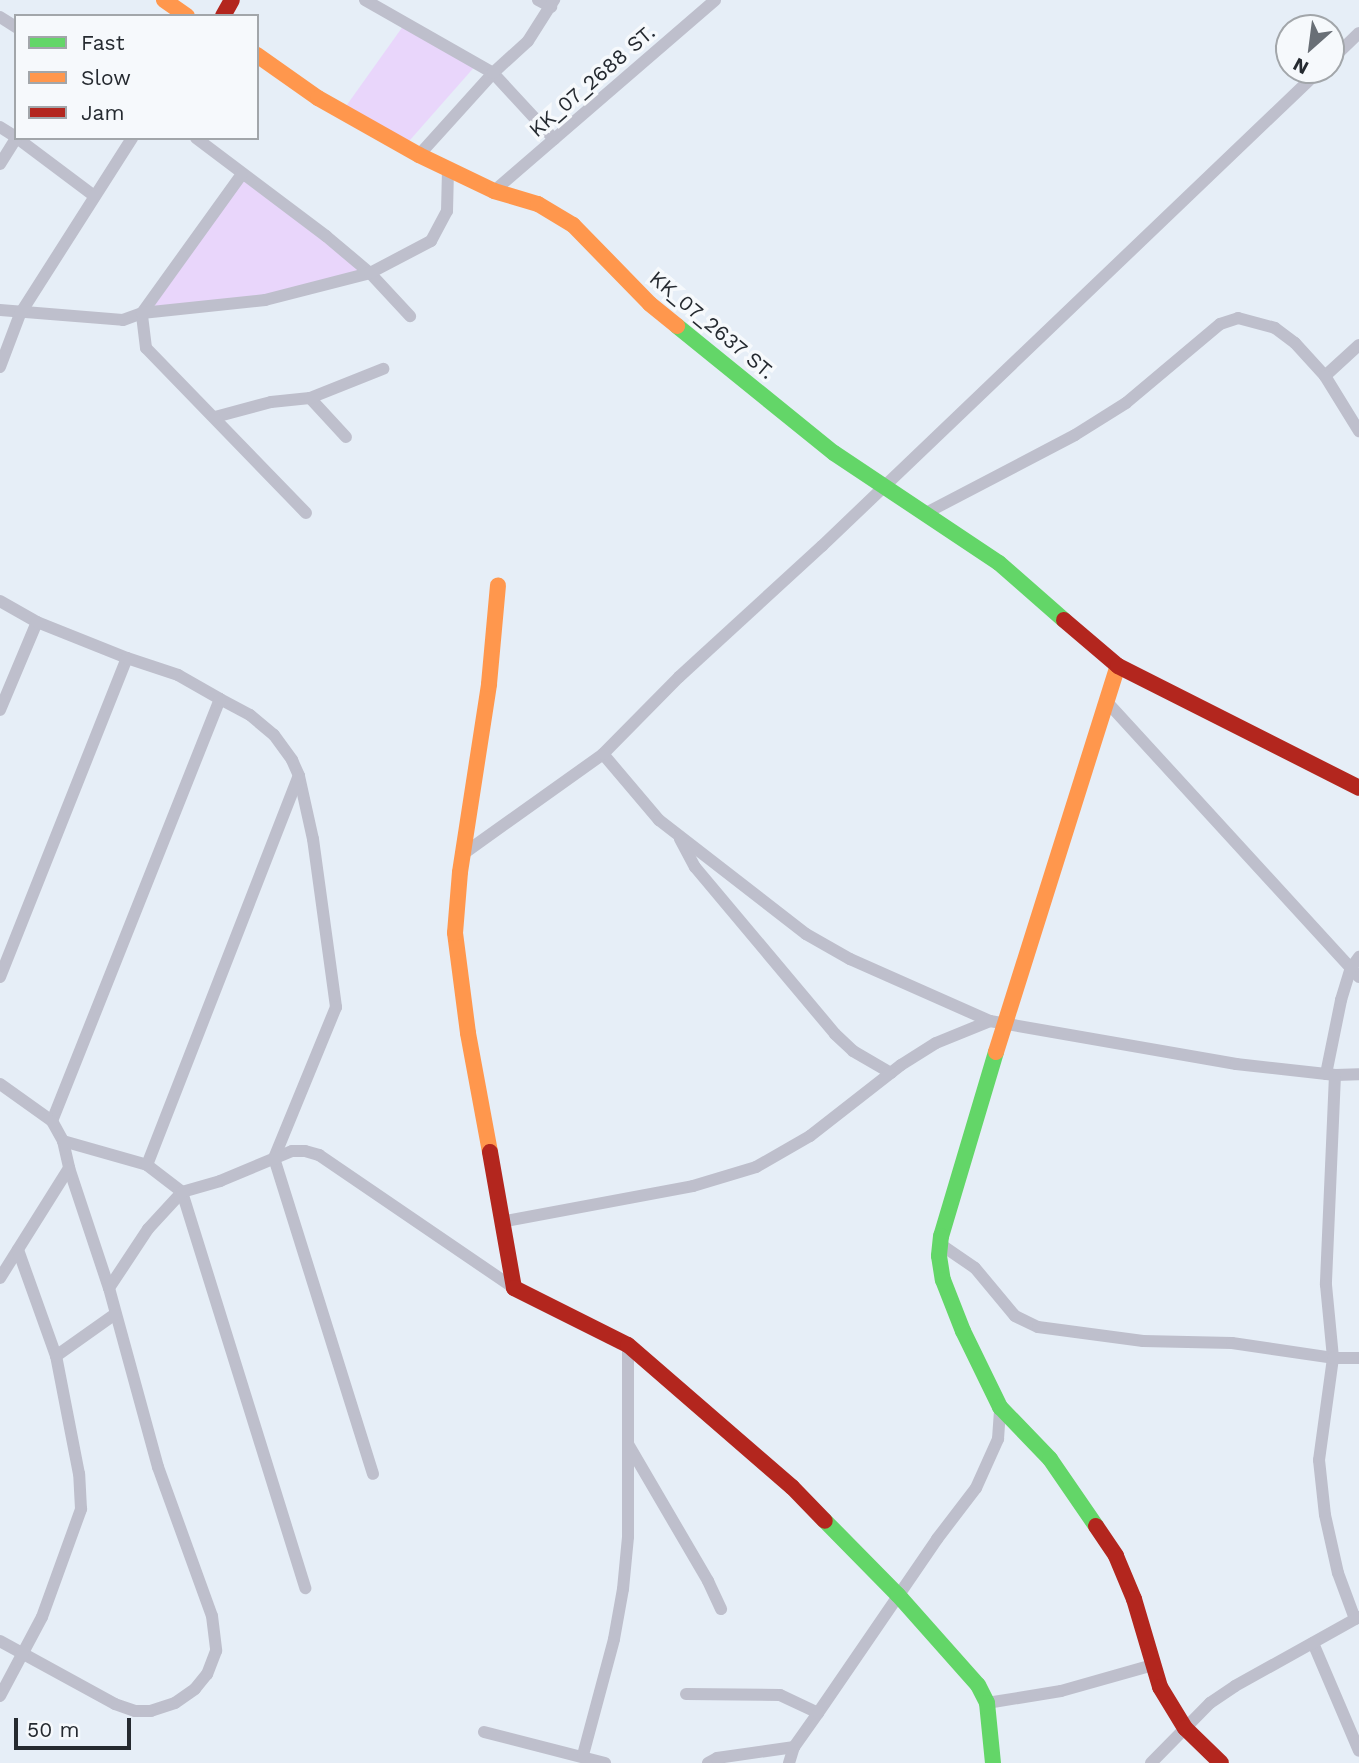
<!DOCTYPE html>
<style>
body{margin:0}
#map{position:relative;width:1359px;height:1763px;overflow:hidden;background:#e6eef7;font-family:"Work Sans",sans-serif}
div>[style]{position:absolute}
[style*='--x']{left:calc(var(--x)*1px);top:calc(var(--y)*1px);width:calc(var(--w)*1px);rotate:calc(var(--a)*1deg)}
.green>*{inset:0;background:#e9d6fb}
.street>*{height:12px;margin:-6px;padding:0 6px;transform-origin:6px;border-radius:6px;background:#bebfcc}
.fast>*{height:16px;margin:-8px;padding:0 8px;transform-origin:8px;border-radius:8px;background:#63d668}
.slow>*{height:16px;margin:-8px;padding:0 8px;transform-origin:8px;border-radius:8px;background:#ff974d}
.jam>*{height:16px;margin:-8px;padding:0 8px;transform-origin:8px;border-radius:8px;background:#b3261e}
span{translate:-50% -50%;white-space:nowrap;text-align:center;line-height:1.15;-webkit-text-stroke:7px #f6f9fc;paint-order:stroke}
.street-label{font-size:21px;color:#252a30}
.legend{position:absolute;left:14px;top:14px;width:245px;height:126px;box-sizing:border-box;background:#f6f9fc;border:2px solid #a2a6aa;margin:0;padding:9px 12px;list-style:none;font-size:21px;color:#252a30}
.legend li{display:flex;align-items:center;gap:14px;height:35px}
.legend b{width:35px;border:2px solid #a2a6aa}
.north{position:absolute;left:1275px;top:14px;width:70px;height:70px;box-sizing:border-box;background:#f6f9fc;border:2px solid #a2a6aa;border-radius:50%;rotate:208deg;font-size:19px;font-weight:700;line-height:28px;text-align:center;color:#252a30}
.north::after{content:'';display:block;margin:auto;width:24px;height:32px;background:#696f76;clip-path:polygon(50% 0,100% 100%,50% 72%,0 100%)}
.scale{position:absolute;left:14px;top:1718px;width:117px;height:32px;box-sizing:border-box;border:4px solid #252a30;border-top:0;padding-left:9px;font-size:21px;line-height:24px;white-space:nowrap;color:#252a30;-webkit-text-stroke:5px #f6f9fc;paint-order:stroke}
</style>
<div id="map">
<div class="green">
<i style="clip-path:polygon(406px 22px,477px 64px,403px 148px,344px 109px)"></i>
<i style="clip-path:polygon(242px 174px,370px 273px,265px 300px,142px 313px)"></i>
</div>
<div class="street">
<i style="--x:365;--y:0;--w:147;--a:29.7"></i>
<i style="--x:493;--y:73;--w:90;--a:47.3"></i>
<i style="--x:538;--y:0;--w:15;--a:28"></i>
<i style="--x:0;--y:17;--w:19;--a:32"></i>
<i style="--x:1331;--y:60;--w:39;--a:-44"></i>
<i style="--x:0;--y:127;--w:19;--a:32"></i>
<i style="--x:17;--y:138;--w:95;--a:36.9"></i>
<i style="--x:196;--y:138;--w:163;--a:37"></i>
<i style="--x:326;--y:236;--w:57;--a:40.1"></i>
<i style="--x:370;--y:273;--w:59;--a:47.1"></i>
<i style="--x:419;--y:155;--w:110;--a:-47.9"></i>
<i style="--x:493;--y:73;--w:47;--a:-42.4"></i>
<i style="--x:528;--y:41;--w:49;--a:-57.6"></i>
<i style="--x:0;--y:164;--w:31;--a:-58"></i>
<i style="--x:494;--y:191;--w:292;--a:-40.8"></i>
<i style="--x:0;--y:310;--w:123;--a:4.6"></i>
<i style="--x:123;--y:320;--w:20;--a:-20"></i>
<i style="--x:142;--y:313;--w:171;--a:-54.3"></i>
<i style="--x:0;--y:367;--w:57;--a:-69.3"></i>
<i style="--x:20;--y:314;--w:209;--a:-57.5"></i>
<i style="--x:1325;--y:376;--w:46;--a:-42.4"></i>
<i style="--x:310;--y:398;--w:53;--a:47.3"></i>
<i style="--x:215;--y:417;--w:58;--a:-15"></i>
<i style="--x:271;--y:402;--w:39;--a:-6"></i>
<i style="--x:310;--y:398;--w:79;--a:-21.7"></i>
<i style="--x:306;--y:513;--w:230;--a:-134.1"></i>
<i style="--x:146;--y:348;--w:35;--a:-97"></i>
<i style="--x:142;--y:313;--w:124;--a:-6"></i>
<i style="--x:265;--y:300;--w:108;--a:-14.4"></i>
<i style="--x:370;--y:273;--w:69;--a:-27.7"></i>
<i style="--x:431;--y:241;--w:34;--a:-62"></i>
<i style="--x:447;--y:211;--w:41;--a:-88.6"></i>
<i style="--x:926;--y:513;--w:168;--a:-27.6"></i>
<i style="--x:1075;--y:435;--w:60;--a:-32.1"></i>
<i style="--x:1126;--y:403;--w:123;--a:-40"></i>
<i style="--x:1220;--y:324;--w:19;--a:-18"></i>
<i style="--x:1238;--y:318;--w:38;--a:15"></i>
<i style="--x:1275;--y:328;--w:25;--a:37"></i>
<i style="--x:1295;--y:343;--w:45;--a:47.7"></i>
<i style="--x:1325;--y:376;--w:65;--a:58.3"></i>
<i style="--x:0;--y:601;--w:43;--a:29.6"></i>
<i style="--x:220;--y:699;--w:34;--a:28"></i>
<i style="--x:250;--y:715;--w:31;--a:40"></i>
<i style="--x:274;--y:735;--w:31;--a:54"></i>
<i style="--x:292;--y:760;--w:17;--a:66"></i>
<i style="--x:299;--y:776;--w:65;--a:77.5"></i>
<i style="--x:313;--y:839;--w:170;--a:82.2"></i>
<i style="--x:336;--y:1007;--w:163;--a:112.3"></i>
<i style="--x:274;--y:1158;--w:331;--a:72.6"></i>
<i style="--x:1107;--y:702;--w:373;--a:47.5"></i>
<i style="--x:0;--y:710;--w:95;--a:-67.2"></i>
<i style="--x:37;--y:622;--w:97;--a:21.8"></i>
<i style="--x:603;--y:754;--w:87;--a:49.7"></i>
<i style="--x:659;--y:820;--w:186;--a:37.8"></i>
<i style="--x:806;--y:934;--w:51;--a:29.6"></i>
<i style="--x:850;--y:959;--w:153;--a:23.9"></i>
<i style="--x:990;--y:1021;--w:250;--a:9.9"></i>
<i style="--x:1236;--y:1064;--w:100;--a:6.3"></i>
<i style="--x:1335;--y:1075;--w:24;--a:-2"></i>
<i style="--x:680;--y:839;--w:32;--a:62"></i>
<i style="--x:695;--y:867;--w:218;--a:50"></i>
<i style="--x:835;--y:1034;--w:25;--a:43"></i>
<i style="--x:853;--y:1051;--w:44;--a:30.1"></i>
<i style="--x:463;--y:854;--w:172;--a:-35.5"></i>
<i style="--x:603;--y:754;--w:108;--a:-45.4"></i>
<i style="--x:679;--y:677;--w:194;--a:-42.5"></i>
<i style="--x:822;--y:546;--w:689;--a:-43.71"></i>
<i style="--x:0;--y:977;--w:343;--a:-68.3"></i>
<i style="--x:127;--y:658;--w:54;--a:18.4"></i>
<i style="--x:178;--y:675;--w:48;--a:29.7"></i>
<i style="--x:220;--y:699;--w:454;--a:111.7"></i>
<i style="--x:1326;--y:1074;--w:76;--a:-78.5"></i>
<i style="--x:1341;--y:1000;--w:34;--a:-73"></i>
<i style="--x:1351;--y:968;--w:14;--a:-54"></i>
<i style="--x:1335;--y:1075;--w:210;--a:92.5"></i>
<i style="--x:1326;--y:1285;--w:73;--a:84.5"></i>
<i style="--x:1333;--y:1358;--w:103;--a:97.8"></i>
<i style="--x:1319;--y:1460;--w:55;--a:83.8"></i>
<i style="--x:1325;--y:1515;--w:59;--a:77.4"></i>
<i style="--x:1338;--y:1573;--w:49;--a:69.7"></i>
<i style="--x:0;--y:1084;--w:64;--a:35.4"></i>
<i style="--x:52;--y:1121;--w:23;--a:61"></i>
<i style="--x:63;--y:1141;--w:28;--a:77"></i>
<i style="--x:69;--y:1168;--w:126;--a:71.6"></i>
<i style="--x:109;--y:1288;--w:186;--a:74.7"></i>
<i style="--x:158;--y:1467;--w:158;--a:70.1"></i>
<i style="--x:212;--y:1616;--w:35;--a:83"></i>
<i style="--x:216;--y:1651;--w:25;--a:111"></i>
<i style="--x:207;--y:1674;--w:19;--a:129"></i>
<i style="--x:195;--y:1689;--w:24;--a:145"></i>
<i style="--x:175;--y:1703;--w:25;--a:162"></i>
<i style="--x:151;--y:1711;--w:16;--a:180"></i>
<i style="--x:135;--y:1711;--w:21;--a:-161"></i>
<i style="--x:115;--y:1704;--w:131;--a:-151.3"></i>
<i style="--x:63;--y:1141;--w:87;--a:15.9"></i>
<i style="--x:147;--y:1165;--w:44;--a:37.6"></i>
<i style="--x:182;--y:1192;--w:415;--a:72.7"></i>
<i style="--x:147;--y:1165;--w:418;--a:-68.7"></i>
<i style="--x:501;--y:1222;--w:195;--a:-10.6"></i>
<i style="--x:693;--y:1186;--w:66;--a:-16.8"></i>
<i style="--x:756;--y:1167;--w:62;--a:-29.9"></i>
<i style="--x:810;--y:1136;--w:115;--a:-38"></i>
<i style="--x:901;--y:1065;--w:41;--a:-32.2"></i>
<i style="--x:936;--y:1043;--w:58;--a:-22.2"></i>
<i style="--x:940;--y:1244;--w:42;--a:34.4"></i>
<i style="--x:975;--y:1268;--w:62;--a:50.2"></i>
<i style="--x:1015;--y:1316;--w:25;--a:26"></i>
<i style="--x:1038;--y:1327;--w:106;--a:7.6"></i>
<i style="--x:1143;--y:1341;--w:89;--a:1.3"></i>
<i style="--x:1232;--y:1343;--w:102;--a:8.4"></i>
<i style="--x:1333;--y:1358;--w:26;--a:0"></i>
<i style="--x:0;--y:1278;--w:130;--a:-57.9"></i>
<i style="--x:109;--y:1288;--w:71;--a:-56.5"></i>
<i style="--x:148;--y:1229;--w:50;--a:-47.4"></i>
<i style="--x:182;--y:1192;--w:40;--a:-16"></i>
<i style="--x:220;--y:1181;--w:78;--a:-22.6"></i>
<i style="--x:292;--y:1151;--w:13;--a:0"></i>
<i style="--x:305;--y:1151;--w:15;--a:16"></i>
<i style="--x:319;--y:1155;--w:236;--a:34.3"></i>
<i style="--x:56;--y:1356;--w:72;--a:-35.4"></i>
<i style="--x:628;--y:1444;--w:159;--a:59.7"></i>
<i style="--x:708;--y:1581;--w:31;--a:65"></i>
<i style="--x:1313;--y:1643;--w:117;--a:66.9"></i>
<i style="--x:686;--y:1694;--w:94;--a:0.6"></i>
<i style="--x:780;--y:1695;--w:42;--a:25.3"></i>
<i style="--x:0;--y:1696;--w:89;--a:-62"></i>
<i style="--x:42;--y:1617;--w:115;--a:-70.1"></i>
<i style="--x:81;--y:1509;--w:35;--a:-93"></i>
<i style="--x:79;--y:1474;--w:120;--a:-101"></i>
<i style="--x:56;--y:1356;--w:113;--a:-109.7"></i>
<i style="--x:987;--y:1703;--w:75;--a:-9.2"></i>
<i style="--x:1061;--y:1691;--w:96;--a:-15.8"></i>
<i style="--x:484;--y:1732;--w:125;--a:14.4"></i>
<i style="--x:583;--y:1755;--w:120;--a:-75"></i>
<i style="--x:614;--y:1639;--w:51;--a:-79.8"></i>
<i style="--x:623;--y:1589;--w:52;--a:-84.5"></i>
<i style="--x:628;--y:1537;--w:192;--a:-90"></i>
<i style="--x:708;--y:1763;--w:10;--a:-29"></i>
<i style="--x:717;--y:1758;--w:78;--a:-8.1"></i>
<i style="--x:789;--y:1763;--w:17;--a:-73"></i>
<i style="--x:794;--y:1747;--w:42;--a:-54.8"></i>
<i style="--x:818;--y:1713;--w:211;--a:-55.6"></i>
<i style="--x:937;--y:1539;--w:64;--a:-52.6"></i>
<i style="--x:976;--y:1488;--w:54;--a:-65.8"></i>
<i style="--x:998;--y:1439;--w:32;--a:-86"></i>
<i style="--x:1151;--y:1763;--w:84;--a:-45.5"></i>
<i style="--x:1210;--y:1703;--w:30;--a:-34"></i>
<i style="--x:1235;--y:1686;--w:142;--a:-29.1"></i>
</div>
<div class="fast">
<i style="--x:677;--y:326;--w:202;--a:39"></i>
<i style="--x:834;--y:453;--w:198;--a:33.7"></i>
<i style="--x:999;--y:563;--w:86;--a:41.2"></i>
<i style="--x:996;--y:1052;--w:192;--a:106.6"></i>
<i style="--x:941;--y:1236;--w:20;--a:96"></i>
<i style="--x:939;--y:1256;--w:24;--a:81"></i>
<i style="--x:943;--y:1280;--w:55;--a:68.6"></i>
<i style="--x:963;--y:1331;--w:85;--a:64"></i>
<i style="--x:1000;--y:1407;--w:72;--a:46.1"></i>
<i style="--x:1050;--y:1459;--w:81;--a:55.5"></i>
<i style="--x:825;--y:1521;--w:104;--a:45.4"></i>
<i style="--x:898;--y:1595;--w:120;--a:48.4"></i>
<i style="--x:978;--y:1685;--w:20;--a:63"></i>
<i style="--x:987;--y:1703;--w:60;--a:84.3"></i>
</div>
<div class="slow">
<i style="--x:164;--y:0;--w:28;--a:35"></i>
<i style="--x:257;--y:55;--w:75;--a:35.2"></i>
<i style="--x:318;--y:98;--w:116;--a:29.4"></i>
<i style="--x:419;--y:155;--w:83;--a:25.6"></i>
<i style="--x:494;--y:191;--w:46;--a:16.5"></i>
<i style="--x:538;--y:204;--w:41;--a:31"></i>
<i style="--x:573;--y:225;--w:110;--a:45.7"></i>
<i style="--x:650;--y:304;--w:35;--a:39"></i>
<i style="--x:996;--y:1052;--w:405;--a:-72.5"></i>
<i style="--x:490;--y:1152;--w:121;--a:-100.5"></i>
<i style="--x:468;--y:1033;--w:101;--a:-97.4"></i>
<i style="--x:455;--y:933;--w:61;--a:-85.3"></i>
<i style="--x:460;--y:872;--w:190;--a:-81.2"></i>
<i style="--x:489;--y:684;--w:99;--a:-84.8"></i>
</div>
<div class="jam">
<i style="--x:223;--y:16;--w:18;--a:-61"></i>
<i style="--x:1064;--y:620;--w:71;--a:40.4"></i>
<i style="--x:1118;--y:666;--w:270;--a:26.8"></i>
<i style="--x:490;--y:1152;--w:138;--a:80"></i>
<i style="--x:514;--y:1288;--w:127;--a:26.6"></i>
<i style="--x:628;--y:1345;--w:217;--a:40.9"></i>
<i style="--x:792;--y:1487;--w:47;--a:45.9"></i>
<i style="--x:1096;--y:1526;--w:36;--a:56"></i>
<i style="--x:1116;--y:1556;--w:47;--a:67.3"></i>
<i style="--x:1134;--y:1599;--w:92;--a:73.5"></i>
<i style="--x:1160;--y:1687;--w:48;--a:58.6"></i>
<i style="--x:1185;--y:1728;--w:50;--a:44.2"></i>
</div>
<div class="street-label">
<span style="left:592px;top:81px;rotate:-41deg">KK_07_2688 ST.</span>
<span style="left:712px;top:325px;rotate:40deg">KK_07_2637 ST.</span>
</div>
<ul class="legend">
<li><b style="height:9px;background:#63d668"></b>Fast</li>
<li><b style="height:9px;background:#ff974d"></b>Slow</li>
<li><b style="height:9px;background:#b3261e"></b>Jam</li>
</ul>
<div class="north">N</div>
<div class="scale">50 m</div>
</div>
